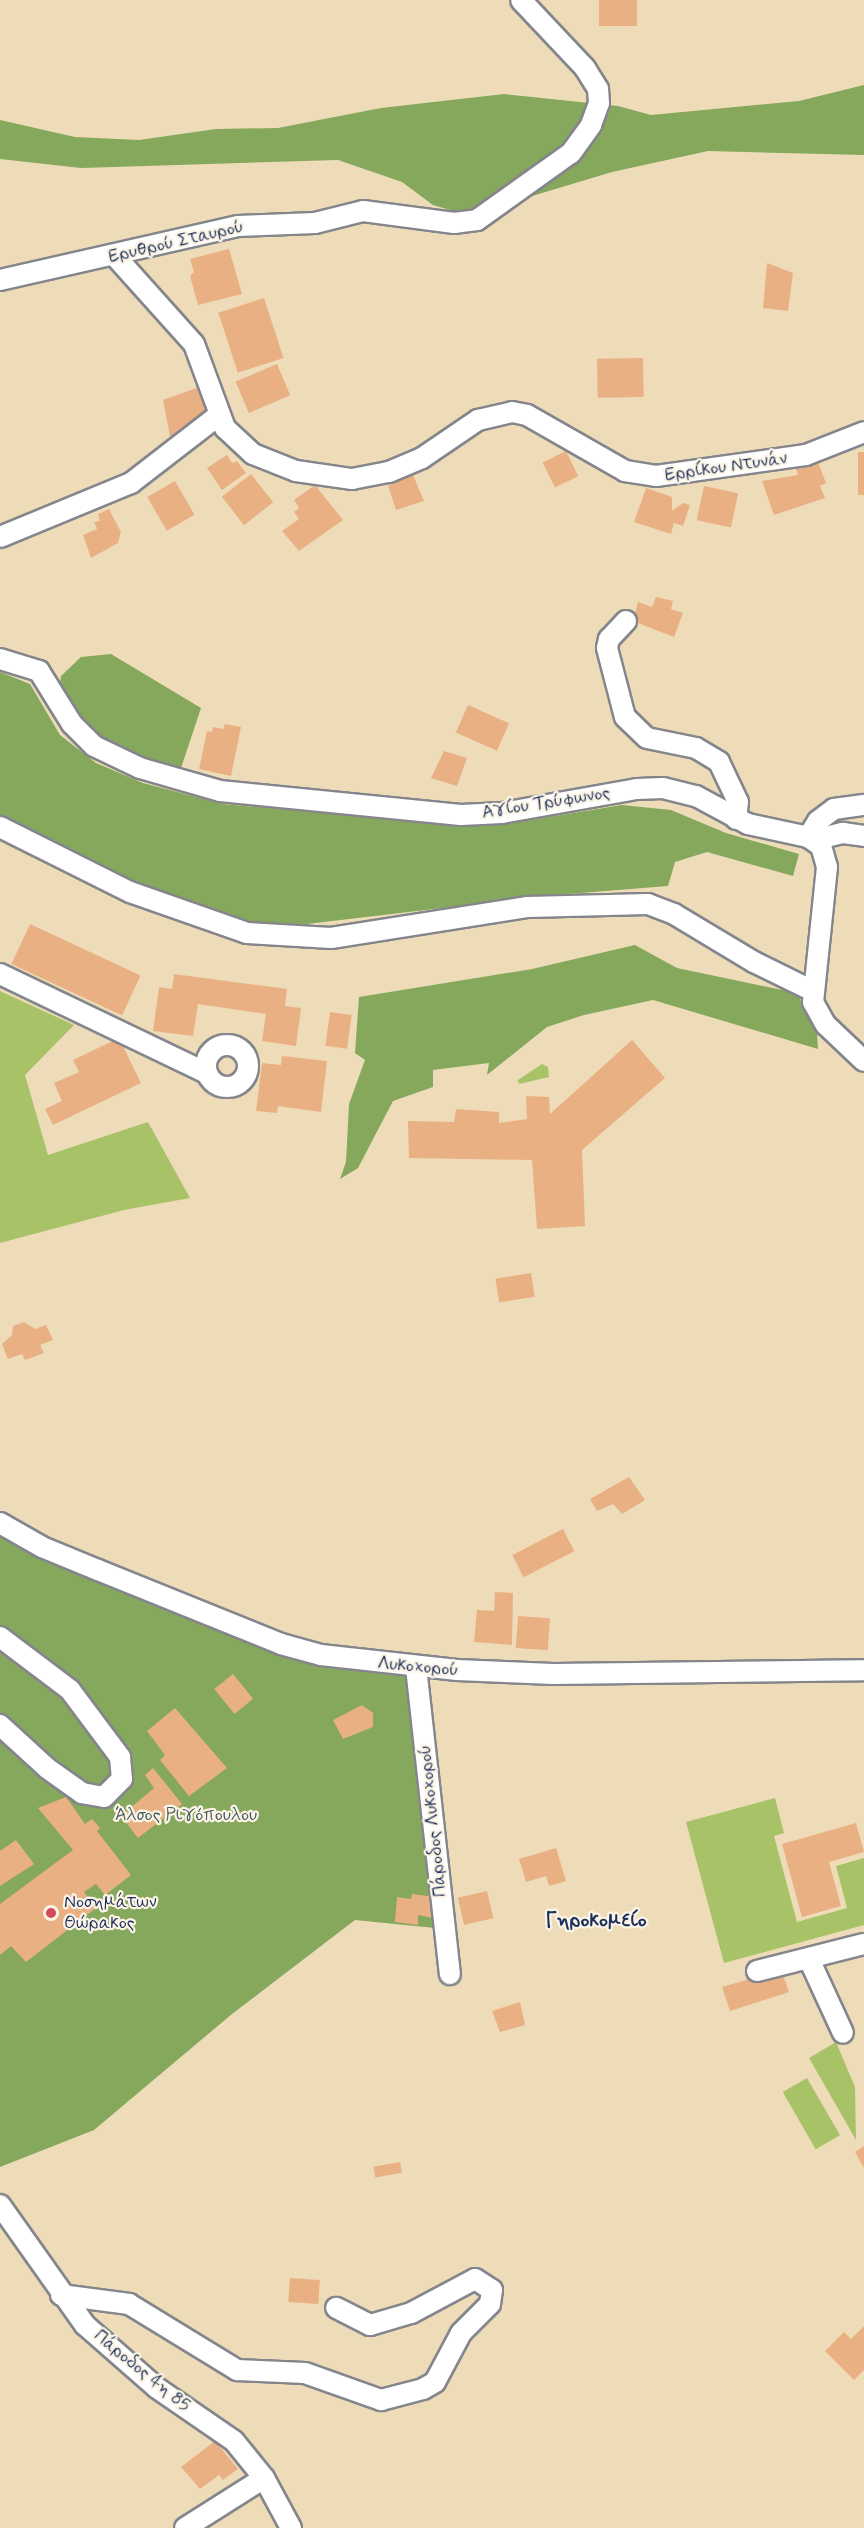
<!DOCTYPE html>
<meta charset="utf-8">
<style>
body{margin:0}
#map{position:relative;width:864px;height:2528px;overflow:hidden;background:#eedcb9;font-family:Mynerve,sans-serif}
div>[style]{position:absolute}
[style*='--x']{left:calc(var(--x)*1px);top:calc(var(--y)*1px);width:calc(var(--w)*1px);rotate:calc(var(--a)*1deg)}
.green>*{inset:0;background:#a8c268;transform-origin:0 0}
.forest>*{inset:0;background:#86a85c}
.building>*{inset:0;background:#e9b084;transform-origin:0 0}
.roads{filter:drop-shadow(2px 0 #84868c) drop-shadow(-2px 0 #84868c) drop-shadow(0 2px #84868c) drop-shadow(0 -2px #84868c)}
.minor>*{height:20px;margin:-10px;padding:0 10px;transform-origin:10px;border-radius:10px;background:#fff}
.minor>.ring{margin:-10px;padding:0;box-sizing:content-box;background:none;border:20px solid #fff;border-radius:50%}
.dots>*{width:16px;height:16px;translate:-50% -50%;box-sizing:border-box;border:3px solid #fcf5e5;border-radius:50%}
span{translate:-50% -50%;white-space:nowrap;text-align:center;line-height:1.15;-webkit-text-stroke:4.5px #fcf5e5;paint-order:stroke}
.street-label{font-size:18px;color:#1b2f5e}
.park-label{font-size:18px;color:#455b61}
.poi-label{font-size:18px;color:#1b2f5e}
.left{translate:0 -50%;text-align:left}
.neighbourhood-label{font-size:20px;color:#1b2f5e;font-weight:700}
</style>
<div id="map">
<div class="green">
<i style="clip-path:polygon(0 991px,74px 1025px,25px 1075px,48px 1155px,148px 1122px,190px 1198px,124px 1210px,0 1243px)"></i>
<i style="clip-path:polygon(542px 1064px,548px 1067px,549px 1077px,519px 1084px,518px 1080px)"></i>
<i style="clip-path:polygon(775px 1798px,784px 1833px,774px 1836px,797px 1922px,847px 1908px,836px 1866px,864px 1858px,864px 1925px,724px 1963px,686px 1822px)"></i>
<i style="clip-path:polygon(836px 2042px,855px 2087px,856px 2140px,809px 2058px)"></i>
<i style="left:807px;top:2078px;width:66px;height:28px;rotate:60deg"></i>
</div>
<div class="forest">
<i style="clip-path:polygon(864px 85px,864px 155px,708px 151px,612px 172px,479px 212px,460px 213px,433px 205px,402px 182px,338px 160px,81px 168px,0 159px,0 120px,75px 137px,139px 140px,216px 129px,278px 128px,381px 108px,504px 94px,618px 106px,651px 115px,799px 101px)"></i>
<i style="clip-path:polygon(111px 654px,201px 708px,180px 771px,156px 767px,105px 746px,79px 724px,59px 690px,61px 676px,81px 657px)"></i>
<i style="clip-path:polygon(0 672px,30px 684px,60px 735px,96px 763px,143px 783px,223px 804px,439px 824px,507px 824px,622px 805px,671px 810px,726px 833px,799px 854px,793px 876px,707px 852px,675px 862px,668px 886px,543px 896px,273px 928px,239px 922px,121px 876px,0 821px)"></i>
<i style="clip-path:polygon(635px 945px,677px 968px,797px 993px,817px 1033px,818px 1049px,653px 1000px,584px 1015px,547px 1027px,487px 1075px,489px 1063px,433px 1070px,433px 1087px,393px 1101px,358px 1168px,340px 1179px,346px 1162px,349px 1104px,365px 1060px,355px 1053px,359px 997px,532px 969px)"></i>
<i style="clip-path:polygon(0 1528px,26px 1550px,50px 1560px,324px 1664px,413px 1675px,435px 1928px,355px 1920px,232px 2014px,94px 2130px,0 2167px)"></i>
</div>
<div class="building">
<i style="left:599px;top:0;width:38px;height:26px"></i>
<i style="clip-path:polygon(229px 249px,242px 294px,198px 305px,190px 276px,194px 272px,190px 259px)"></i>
<i style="clip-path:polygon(767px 263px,793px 273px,788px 311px,763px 308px)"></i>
<i style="left:264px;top:298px;width:63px;height:48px;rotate:72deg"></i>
<i style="left:643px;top:358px;width:39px;height:46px;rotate:89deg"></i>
<i style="left:277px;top:364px;width:34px;height:45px;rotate:67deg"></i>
<i style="clip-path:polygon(202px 386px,212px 414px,181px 441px,170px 437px,163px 400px)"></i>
<i style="left:566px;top:451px;width:28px;height:26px;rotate:64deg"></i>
<i style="left:864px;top:452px;width:43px;height:6px;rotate:90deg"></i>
<i style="clip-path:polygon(227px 455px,232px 463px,237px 461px,246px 473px,222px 490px,207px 468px)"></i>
<i style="clip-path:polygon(818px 462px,826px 483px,820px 486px,825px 498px,774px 515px,762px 481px,798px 475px,796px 469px)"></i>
<i style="left:251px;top:474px;width:36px;height:37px;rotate:52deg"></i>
<i style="clip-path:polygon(413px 475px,424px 501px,396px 510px,388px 485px)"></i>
<i style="left:175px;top:481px;width:39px;height:32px;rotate:60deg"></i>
<i style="clip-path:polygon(315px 485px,343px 520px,299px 551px,282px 531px,299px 519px,294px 512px,299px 508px,294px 500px)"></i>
<i style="left:704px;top:486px;width:35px;height:35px;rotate:12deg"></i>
<i style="clip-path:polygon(646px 488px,672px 497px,672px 511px,683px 503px,690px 505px,683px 526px,674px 523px,671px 534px,634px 522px)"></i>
<i style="clip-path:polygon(109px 509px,121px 532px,118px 543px,91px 558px,83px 535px,97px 529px,94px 522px,100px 521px,98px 514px)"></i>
<i style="clip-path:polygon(656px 597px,673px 601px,671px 609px,683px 613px,674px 637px,633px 621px,638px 602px,652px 607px)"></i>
<i style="left:468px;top:705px;width:45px;height:30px;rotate:24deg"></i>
<i style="clip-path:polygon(225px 724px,241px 727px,231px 776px,199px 769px,207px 731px,212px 732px,213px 727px,223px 729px)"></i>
<i style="clip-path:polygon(444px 751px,467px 758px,457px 786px,431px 778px)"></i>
<i style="left:30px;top:924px;width:122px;height:44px;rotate:25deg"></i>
<i style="clip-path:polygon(174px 974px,287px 989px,285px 1006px,301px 1008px,296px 1046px,262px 1041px,266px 1014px,198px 1004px,193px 1036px,153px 1031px,159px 987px,172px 989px)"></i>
<i style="left:330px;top:1012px;width:22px;height:34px;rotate:8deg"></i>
<i style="clip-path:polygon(119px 1038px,141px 1083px,53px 1125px,45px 1109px,62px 1101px,54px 1083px,79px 1072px,73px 1060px)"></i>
<i style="clip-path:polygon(632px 1040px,665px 1078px,582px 1150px,585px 1226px,537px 1229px,532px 1160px,409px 1158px,408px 1121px,454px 1122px,456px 1109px,499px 1112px,499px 1123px,527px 1119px,526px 1096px,549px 1097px,550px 1114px)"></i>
<i style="clip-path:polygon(282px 1056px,327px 1061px,321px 1112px,278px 1106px,277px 1113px,256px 1111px,262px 1063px,281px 1065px)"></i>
<i style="left:531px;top:1273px;width:24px;height:36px;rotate:81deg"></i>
<i style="clip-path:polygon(24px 1322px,35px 1329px,46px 1325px,53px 1340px,40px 1345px,44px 1353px,25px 1360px,22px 1354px,8px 1359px,2px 1344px,12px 1335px,13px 1326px)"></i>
<i style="clip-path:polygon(629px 1477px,645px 1500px,622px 1514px,613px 1504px,597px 1511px,590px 1499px)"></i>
<i style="left:563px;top:1529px;width:25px;height:57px;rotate:63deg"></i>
<i style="clip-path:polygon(495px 1592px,513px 1593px,512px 1645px,474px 1642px,477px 1610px,494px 1611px)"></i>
<i style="left:518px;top:1616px;width:32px;height:32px;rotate:4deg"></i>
<i style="left:233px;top:1674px;width:32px;height:24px;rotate:51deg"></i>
<i style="clip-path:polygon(362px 1705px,373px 1713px,373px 1727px,343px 1739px,333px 1720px)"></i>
<i style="clip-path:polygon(175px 1708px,227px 1768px,189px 1796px,160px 1760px,165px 1755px,147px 1731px)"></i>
<i style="clip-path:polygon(153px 1768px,182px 1804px,138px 1838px,121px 1816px,154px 1788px,145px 1775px)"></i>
<i style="clip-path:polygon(66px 1797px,85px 1824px,92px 1819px,100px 1828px,97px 1831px,131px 1875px,105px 1895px,96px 1884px,84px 1892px,96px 1908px,26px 1962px,11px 1946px,0 1955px,0 1904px,73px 1850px,38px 1808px)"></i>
<i style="clip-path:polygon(856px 1823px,864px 1852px,829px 1862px,841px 1906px,802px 1917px,782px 1844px)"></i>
<i style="clip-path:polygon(16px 1840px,34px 1864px,0 1886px,0 1851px)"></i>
<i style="clip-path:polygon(556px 1848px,566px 1881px,549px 1886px,546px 1876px,526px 1882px,519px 1859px)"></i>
<i style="left:487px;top:1891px;width:28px;height:30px;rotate:77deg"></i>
<i style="clip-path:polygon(412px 1894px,436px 1897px,433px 1918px,418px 1915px,418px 1925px,395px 1922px,397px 1897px,411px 1899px)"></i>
<i style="clip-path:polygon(782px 1972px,789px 1992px,730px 2011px,722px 1987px,756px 1977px,760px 1982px,768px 1981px,767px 1976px)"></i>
<i style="clip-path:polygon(520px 2002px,525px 2025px,500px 2032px,492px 2011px)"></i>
<i style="clip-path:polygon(864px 2146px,864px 2168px,855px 2152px)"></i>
<i style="left:400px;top:2162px;width:11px;height:27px;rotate:80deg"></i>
<i style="left:290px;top:2278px;width:30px;height:24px;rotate:4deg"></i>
<i style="clip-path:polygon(864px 2326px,864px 2370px,854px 2380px,825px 2351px,844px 2332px,851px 2339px)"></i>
<i style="clip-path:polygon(215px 2441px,238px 2469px,223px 2480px,219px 2475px,200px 2489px,181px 2467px)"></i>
</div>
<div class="roads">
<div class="minor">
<i style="--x:115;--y:256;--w:118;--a:48.1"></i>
<i style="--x:194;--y:344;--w:90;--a:69.7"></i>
<i style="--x:225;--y:428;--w:38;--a:43"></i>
<i style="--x:253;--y:454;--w:46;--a:21.6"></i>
<i style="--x:296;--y:471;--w:57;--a:8.1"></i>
<i style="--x:352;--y:479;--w:38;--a:-11"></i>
<i style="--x:389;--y:472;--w:36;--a:-23"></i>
<i style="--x:422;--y:458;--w:68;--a:-34.2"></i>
<i style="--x:478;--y:420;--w:35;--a:-13"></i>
<i style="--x:512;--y:412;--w:15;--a:11"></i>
<i style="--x:527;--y:415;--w:113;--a:29.7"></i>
<i style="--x:625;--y:471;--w:31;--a:9"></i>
<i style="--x:656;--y:476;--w:151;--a:-8"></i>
<i style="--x:806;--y:455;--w:62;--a:-21.6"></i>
<i style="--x:0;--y:280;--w:244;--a:-12.8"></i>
<i style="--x:238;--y:226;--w:77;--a:-2.2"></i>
<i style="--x:315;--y:223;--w:49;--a:-14"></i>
<i style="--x:363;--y:211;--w:92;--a:7.5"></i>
<i style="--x:454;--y:223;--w:23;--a:-7"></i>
<i style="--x:477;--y:220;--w:115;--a:-35.5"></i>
<i style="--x:571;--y:153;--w:34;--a:-54"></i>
<i style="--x:591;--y:125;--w:23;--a:-70"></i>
<i style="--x:599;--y:103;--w:14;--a:-94"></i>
<i style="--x:598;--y:89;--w:25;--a:-122"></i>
<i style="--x:585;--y:68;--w:93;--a:-133.3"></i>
<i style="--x:0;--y:537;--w:142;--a:-22.4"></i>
<i style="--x:131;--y:483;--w:111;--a:-37.7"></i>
<i style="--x:626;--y:621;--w:25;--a:133"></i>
<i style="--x:609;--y:639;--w:9;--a:103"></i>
<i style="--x:607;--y:648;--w:71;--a:75.4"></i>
<i style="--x:625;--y:717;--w:30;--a:44"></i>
<i style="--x:647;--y:738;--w:50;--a:11.5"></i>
<i style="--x:696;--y:748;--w:27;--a:31"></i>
<i style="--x:719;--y:762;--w:44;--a:64.6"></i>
<i style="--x:738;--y:802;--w:17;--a:97"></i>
<i style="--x:0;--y:659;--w:41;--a:17.1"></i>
<i style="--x:39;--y:671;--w:62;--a:58.1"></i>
<i style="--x:72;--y:724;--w:31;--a:45"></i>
<i style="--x:94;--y:746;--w:51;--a:25.6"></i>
<i style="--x:140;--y:768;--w:83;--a:16"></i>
<i style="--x:220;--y:791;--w:242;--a:5.7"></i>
<i style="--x:461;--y:815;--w:41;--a:-2.8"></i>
<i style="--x:502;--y:813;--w:137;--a:-10.1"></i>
<i style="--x:637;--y:789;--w:26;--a:-2"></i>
<i style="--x:663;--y:788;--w:34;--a:14"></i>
<i style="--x:696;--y:796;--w:59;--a:28.3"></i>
<i style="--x:748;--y:824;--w:61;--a:12.2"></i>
<i style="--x:808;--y:837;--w:16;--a:35"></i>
<i style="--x:821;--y:846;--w:22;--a:74"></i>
<i style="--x:827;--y:867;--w:136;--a:95.9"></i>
<i style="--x:813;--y:1002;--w:26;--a:61"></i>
<i style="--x:826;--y:1025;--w:52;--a:43.5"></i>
<i style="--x:0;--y:827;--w:145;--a:26.6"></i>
<i style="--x:130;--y:892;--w:124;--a:19.3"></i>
<i style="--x:247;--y:933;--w:84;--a:3.4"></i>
<i style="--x:331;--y:938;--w:198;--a:-9"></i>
<i style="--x:527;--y:907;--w:121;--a:-1.4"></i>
<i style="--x:648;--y:904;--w:28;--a:21"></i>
<i style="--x:674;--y:914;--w:93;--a:31"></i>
<i style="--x:754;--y:962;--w:66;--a:26.2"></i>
<i style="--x:808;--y:837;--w:19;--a:-58"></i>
<i style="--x:818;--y:821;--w:20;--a:-37"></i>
<i style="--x:834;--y:809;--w:30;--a:-8"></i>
<i style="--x:814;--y:840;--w:30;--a:-14"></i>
<i style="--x:843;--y:833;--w:21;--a:8"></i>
<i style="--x:0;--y:974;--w:229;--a:25.6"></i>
<i class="ring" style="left:206px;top:1045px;width:22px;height:22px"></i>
<i style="--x:0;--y:1523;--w:48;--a:29.7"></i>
<i style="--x:42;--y:1547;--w:61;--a:22.3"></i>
<i style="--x:98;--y:1570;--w:197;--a:22"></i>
<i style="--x:281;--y:1644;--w:41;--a:15.4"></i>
<i style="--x:321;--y:1655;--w:137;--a:6.3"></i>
<i style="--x:457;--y:1670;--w:96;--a:2.4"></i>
<i style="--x:553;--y:1674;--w:311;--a:-0.7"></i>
<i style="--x:0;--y:1637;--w:88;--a:37.1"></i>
<i style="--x:70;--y:1690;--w:84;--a:53.3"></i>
<i style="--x:120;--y:1757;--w:22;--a:85"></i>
<i style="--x:122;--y:1779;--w:25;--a:135"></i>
<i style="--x:104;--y:1797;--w:22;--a:-170"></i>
<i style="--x:82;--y:1793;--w:43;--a:-144.5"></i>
<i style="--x:47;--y:1768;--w:64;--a:-137.5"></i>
<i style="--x:416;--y:1667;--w:309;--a:83.7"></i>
<i style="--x:809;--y:1959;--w:81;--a:65.3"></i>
<i style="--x:757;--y:1971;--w:110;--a:-14.2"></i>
<i style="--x:0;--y:2205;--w:147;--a:54.7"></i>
<i style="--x:85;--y:2325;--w:96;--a:41.2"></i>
<i style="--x:157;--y:2388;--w:93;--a:34.5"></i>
<i style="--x:234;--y:2441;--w:48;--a:51"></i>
<i style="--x:264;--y:2478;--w:57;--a:61.6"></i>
<i style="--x:61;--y:2295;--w:69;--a:7.5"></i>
<i style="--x:129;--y:2304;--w:127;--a:31.4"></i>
<i style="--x:237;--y:2370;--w:68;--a:2.5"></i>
<i style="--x:305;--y:2373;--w:81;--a:19.6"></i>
<i style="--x:381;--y:2400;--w:43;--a:-14.7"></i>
<i style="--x:423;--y:2389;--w:14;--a:-30"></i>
<i style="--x:435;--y:2382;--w:55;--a:-62"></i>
<i style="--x:461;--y:2333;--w:41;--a:-45"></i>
<i style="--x:490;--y:2304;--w:14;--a:-82"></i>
<i style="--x:492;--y:2290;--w:20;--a:-147"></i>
<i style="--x:475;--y:2279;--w:72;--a:152"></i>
<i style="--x:411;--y:2313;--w:43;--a:163.7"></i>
<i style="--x:370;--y:2325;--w:38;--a:-153"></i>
<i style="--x:185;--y:2528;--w:93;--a:-32.3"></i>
</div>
</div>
<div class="dots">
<i style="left:51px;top:1913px;background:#d1495b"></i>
</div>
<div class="street-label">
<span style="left:176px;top:242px;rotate:-13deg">Ερυθρού Σταυρού</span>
<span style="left:726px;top:467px;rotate:-8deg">Ερρίκου Ντυνάν</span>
<span style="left:546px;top:803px;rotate:-9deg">Αγίου Τρύφωνος</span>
<span style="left:418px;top:1667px;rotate:5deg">Λυκοχορού</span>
<span style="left:433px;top:1821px;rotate:-96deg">Πάροδος Λυκοχορού</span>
<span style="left:142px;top:2371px;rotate:39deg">Πάροδος 4η 85</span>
</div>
<div class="park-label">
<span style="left:186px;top:1815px">Άλσος Ριγόπουλου</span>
</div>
<div class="poi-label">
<span class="left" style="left:64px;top:1913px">Νοσημάτων<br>Θώρακος</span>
</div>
<div class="neighbourhood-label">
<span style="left:596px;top:1920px">Γηροκομείο</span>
</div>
</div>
